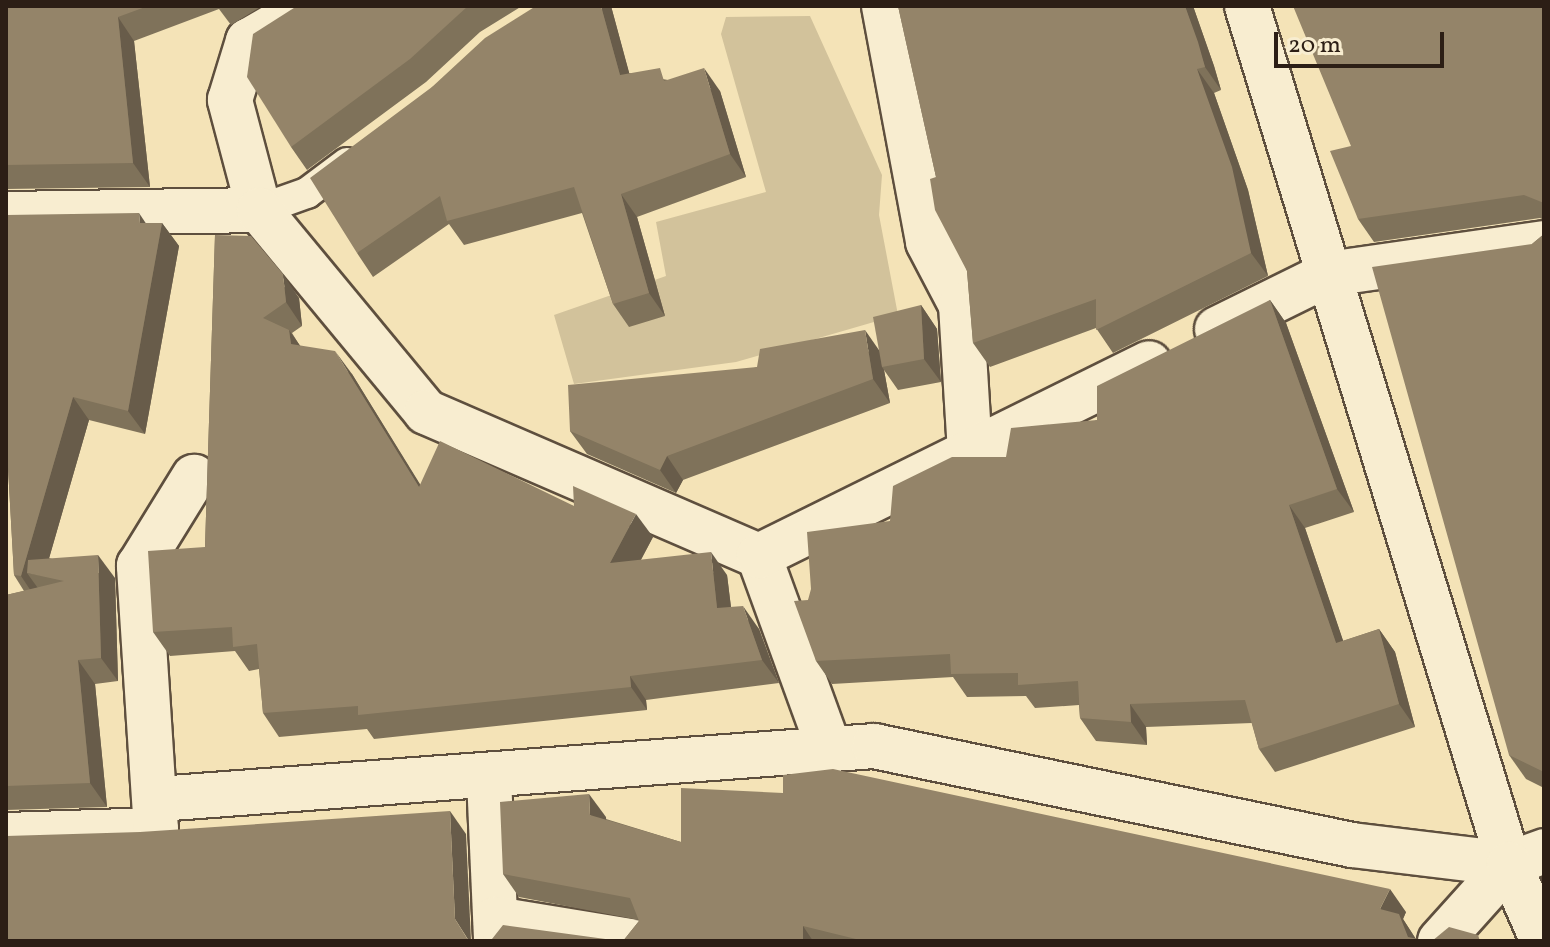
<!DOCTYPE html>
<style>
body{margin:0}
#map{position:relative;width:1550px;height:947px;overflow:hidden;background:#f4e3b7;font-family:Vollkorn,serif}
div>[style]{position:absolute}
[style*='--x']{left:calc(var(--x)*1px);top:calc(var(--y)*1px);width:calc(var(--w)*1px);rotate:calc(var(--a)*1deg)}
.green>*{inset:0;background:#d2c29b}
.roads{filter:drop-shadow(2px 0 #5e4f3e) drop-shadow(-2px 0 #5e4f3e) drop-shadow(0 2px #5e4f3e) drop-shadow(0 -2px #5e4f3e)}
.service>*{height:30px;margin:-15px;padding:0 15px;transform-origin:15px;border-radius:15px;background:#f8edd0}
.minor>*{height:44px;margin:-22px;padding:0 22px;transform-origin:22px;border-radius:22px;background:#f8edd0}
.tertiary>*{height:44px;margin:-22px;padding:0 22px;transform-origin:22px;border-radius:22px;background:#f8edd0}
.wall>*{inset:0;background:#7f725a}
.shaded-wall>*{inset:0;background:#685c4a}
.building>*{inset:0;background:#948469}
span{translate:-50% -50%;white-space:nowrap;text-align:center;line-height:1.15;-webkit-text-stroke:6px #f8edd0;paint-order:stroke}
.frame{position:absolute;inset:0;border:8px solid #2c1e15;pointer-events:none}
.scale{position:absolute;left:1274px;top:32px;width:170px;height:36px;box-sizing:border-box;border:4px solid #2c1e15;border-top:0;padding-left:10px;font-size:24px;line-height:28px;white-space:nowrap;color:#2c1e15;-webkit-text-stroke:6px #f8edd0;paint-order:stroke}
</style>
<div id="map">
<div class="green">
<i style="clip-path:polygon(810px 16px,882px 175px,879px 215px,898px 315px,736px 362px,574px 384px,554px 315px,666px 276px,656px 222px,766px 192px,721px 34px,726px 17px)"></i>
</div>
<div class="roads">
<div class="service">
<i style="--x:259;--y:210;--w:51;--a:-19.5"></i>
<i style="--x:307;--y:193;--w:50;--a:-36.9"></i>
</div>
<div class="minor">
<i style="--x:884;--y:6;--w:240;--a:79.4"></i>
<i style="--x:928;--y:242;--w:71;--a:62.4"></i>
<i style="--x:961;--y:305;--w:147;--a:86.5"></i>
<i style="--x:259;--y:210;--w:114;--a:-104.8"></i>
<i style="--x:230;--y:100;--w:62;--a:-73"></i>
<i style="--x:248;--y:41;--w:70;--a:-29.8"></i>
<i style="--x:6;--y:214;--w:253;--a:-0.9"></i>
<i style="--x:259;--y:210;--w:262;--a:50.4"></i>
<i style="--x:426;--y:412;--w:363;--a:23.4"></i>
<i style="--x:759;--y:556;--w:204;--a:70"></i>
<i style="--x:1217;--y:329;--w:125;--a:-26.2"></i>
<i style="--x:1329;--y:274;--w:217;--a:-8.2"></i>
<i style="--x:759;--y:556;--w:435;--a:-26.3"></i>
<i style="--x:489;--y:778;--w:163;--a:87.5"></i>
<i style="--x:158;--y:799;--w:718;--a:-4.23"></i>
<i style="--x:874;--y:746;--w:488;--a:11.7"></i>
<i style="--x:1352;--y:845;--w:158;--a:6.9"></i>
<i style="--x:1509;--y:864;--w:37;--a:-20"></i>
<i style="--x:6;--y:835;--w:150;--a:-1.9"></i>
<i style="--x:156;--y:830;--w:265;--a:-93.7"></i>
<i style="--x:139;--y:566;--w:105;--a:-58.3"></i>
<i style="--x:496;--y:919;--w:137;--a:9.3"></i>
<i style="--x:1440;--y:941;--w:103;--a:-48.1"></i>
</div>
<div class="tertiary">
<i style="--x:1247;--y:6;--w:897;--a:73.02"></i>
<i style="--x:1509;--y:864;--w:84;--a:66.2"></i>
</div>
</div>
<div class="wall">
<i style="clip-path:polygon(6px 6px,262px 6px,231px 25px,219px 9px,134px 41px,150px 187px,6px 189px)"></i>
<i style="clip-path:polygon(297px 6px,522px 6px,480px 32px,426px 82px,307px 170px,291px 147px)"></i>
<i style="clip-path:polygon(611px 6px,629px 73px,668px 80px,720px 91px,746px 177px,637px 217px,665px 316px,629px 327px,613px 304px,582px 213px,464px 245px,449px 224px,373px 277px,357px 253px,432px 87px)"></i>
<i style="clip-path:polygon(898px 6px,1193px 6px,1214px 66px,1221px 90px,1214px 93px,1248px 190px,1268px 276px,1113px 353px,1096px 328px,990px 367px,973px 343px,967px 271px,936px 177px)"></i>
<i style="clip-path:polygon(1544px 6px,1544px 220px,1540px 218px,1374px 242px,1358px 219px,1351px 146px)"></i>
<i style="clip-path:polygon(146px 223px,162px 223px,179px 246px,145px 434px,89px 420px,49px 558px,115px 578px,118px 681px,95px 684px,107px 807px,6px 810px,6px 595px,24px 591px,14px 575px,6px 432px)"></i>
<i style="clip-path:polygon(1544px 234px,1544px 788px,1526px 779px,1509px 755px,1532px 244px)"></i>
<i style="clip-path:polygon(215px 235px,299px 298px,302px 326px,292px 333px,300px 346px,352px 374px,420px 485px,574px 506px,653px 537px,641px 560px,727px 575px,731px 607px,759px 629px,779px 683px,646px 700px,647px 710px,374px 739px,367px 729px,279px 737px,263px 713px,259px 669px,249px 671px,235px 651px,170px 656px,153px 632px,205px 547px)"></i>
<i style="clip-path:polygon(1270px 300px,1286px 323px,1354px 512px,1305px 528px,1343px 641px,1379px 629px,1395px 652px,1415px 727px,1275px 772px,1259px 749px,1252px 723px,1146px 727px,1147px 745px,1096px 741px,1080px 718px,1079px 705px,1035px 708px,1026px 696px,967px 697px,953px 677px,832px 684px,816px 661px,808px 600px,890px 521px,1006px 457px,1097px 420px)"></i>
<i style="clip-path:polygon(921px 305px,937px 329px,941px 382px,898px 390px,884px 370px,890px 403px,683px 480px,676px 493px,587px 454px,570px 431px,757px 367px,879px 350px)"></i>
<i style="clip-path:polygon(606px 817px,606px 819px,681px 842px,1406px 912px,1403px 919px,1416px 939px,1428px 941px,623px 941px,639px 921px,639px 920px,519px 897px,503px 874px)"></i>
</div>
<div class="shaded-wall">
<i style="clip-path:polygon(601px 6px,611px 6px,636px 98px,620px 75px)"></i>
<i style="clip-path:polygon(1185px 6px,1193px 6px,1214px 66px,1221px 90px,1205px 67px)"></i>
<i style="clip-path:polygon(118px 17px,134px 41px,150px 187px,133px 163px)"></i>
<i style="clip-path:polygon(704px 68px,720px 91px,746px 177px,730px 154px)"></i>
<i style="clip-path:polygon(1197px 69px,1214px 93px,1248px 190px,1268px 276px,1251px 253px)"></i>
<i style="clip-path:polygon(621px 194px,637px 217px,665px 316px,649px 293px)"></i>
<i style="clip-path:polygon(139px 213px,155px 237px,140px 223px)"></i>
<i style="clip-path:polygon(162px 223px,179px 246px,145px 434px,128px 411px)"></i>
<i style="clip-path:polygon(283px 274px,299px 298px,302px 326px,286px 302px)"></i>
<i style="clip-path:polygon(1270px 300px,1286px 323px,1354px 512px,1337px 489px)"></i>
<i style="clip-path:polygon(921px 305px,937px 329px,941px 382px,924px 359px)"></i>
<i style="clip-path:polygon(289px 330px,306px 354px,291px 344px)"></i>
<i style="clip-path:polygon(865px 330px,881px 353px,882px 367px,884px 370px,890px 403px,873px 379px)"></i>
<i style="clip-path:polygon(335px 351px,352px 374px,436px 510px,419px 487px)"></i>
<i style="clip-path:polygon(73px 397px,89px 420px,44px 576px,27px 573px,40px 591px,37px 600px,21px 576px)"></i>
<i style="clip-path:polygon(667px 456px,683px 480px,676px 493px,660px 470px)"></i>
<i style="clip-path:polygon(1289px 505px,1305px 528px,1352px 667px,1336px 643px)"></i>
<i style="clip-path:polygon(636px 514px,653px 537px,626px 587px,610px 563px)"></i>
<i style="clip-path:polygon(711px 552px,727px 575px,734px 632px,717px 608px)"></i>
<i style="clip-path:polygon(98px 555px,115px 578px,118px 681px,101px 658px)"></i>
<i style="clip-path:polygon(743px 606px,759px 629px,779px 683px,762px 660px)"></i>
<i style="clip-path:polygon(1379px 629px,1395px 652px,1415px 727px,1399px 704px)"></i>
<i style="clip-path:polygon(78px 660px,95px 684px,107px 807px,90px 783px)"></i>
<i style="clip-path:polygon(630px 676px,646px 700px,647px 710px,631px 687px)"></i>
<i style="clip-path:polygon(1130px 704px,1146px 727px,1147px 745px,1131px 722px)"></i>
<i style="clip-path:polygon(589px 794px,606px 817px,607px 838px,590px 815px)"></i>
<i style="clip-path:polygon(450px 811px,466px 834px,471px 941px,469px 941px,455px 919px)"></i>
<i style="clip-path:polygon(1390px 889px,1406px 912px,1403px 919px,1417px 941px,1411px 941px,1380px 909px)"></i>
<i style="clip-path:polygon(803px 926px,813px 941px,803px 941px)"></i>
</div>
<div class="building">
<i style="clip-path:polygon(6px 6px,148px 6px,118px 17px,133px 163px,6px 165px)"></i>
<i style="clip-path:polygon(297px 6px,468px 6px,410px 59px,291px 147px,247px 77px,253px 34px)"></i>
<i style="clip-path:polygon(536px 6px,601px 6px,620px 75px,660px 68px,664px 81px,704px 68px,730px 154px,621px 194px,649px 293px,613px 304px,574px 187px,447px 221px,440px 196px,357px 253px,310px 178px,432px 87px,485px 38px)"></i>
<i style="clip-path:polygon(898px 6px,1185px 6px,1198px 42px,1205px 67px,1197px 69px,1232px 167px,1251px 253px,1096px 330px,1096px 299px,973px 343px,967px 271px,935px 210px,930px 179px,936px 177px)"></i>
<i style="clip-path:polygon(1293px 6px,1544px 6px,1544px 203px,1524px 195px,1358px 219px,1330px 151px,1351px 146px)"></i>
<i style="clip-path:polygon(139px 213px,140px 223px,162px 223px,128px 411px,73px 397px,21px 576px,14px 575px,6px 432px,6px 215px)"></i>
<i style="clip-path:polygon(1544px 234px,1544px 772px,1509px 755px,1372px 267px,1532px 244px)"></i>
<i style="clip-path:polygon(215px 235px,251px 236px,283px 274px,286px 302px,263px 318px,289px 330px,291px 344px,335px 351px,419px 487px,440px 441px,574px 506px,573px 486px,636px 514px,610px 563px,711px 552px,717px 608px,743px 606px,762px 660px,630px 676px,631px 687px,358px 715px,358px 706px,263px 713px,257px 644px,233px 647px,232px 627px,153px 632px,148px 551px,205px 547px)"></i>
<i style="clip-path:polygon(1270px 300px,1337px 489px,1289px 505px,1336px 643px,1379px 629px,1399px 704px,1259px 749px,1245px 700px,1130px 704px,1131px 722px,1080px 718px,1078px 681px,1018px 685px,1018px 673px,951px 674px,950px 654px,816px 661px,794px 601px,808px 600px,811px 589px,807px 532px,890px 521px,893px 486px,952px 457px,1006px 457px,1011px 428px,1097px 420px,1097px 386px)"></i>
<i style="clip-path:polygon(921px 305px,924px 359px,882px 367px,873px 317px)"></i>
<i style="clip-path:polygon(865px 330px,873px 379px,667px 456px,660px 470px,570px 431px,568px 385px,757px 367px,760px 349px)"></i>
<i style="clip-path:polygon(98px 555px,101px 658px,78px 660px,90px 783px,6px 786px,6px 595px,64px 581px,27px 573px,28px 560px)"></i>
<i style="clip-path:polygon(833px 769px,1390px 889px,1380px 909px,1399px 914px,1408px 937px,1428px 941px,864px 941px,803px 926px,803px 941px,623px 941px,639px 921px,630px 898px,503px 874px,500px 802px,589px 794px,590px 815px,681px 842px,681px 788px,783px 793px,783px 775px)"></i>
<i style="clip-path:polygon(450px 811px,455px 919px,468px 940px,492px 939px,503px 925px,620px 941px,6px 941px,6px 836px,140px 832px)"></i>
<i style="clip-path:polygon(1449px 927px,1478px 935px,1480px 941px,1432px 941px)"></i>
</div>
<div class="frame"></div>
<div class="scale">20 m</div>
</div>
